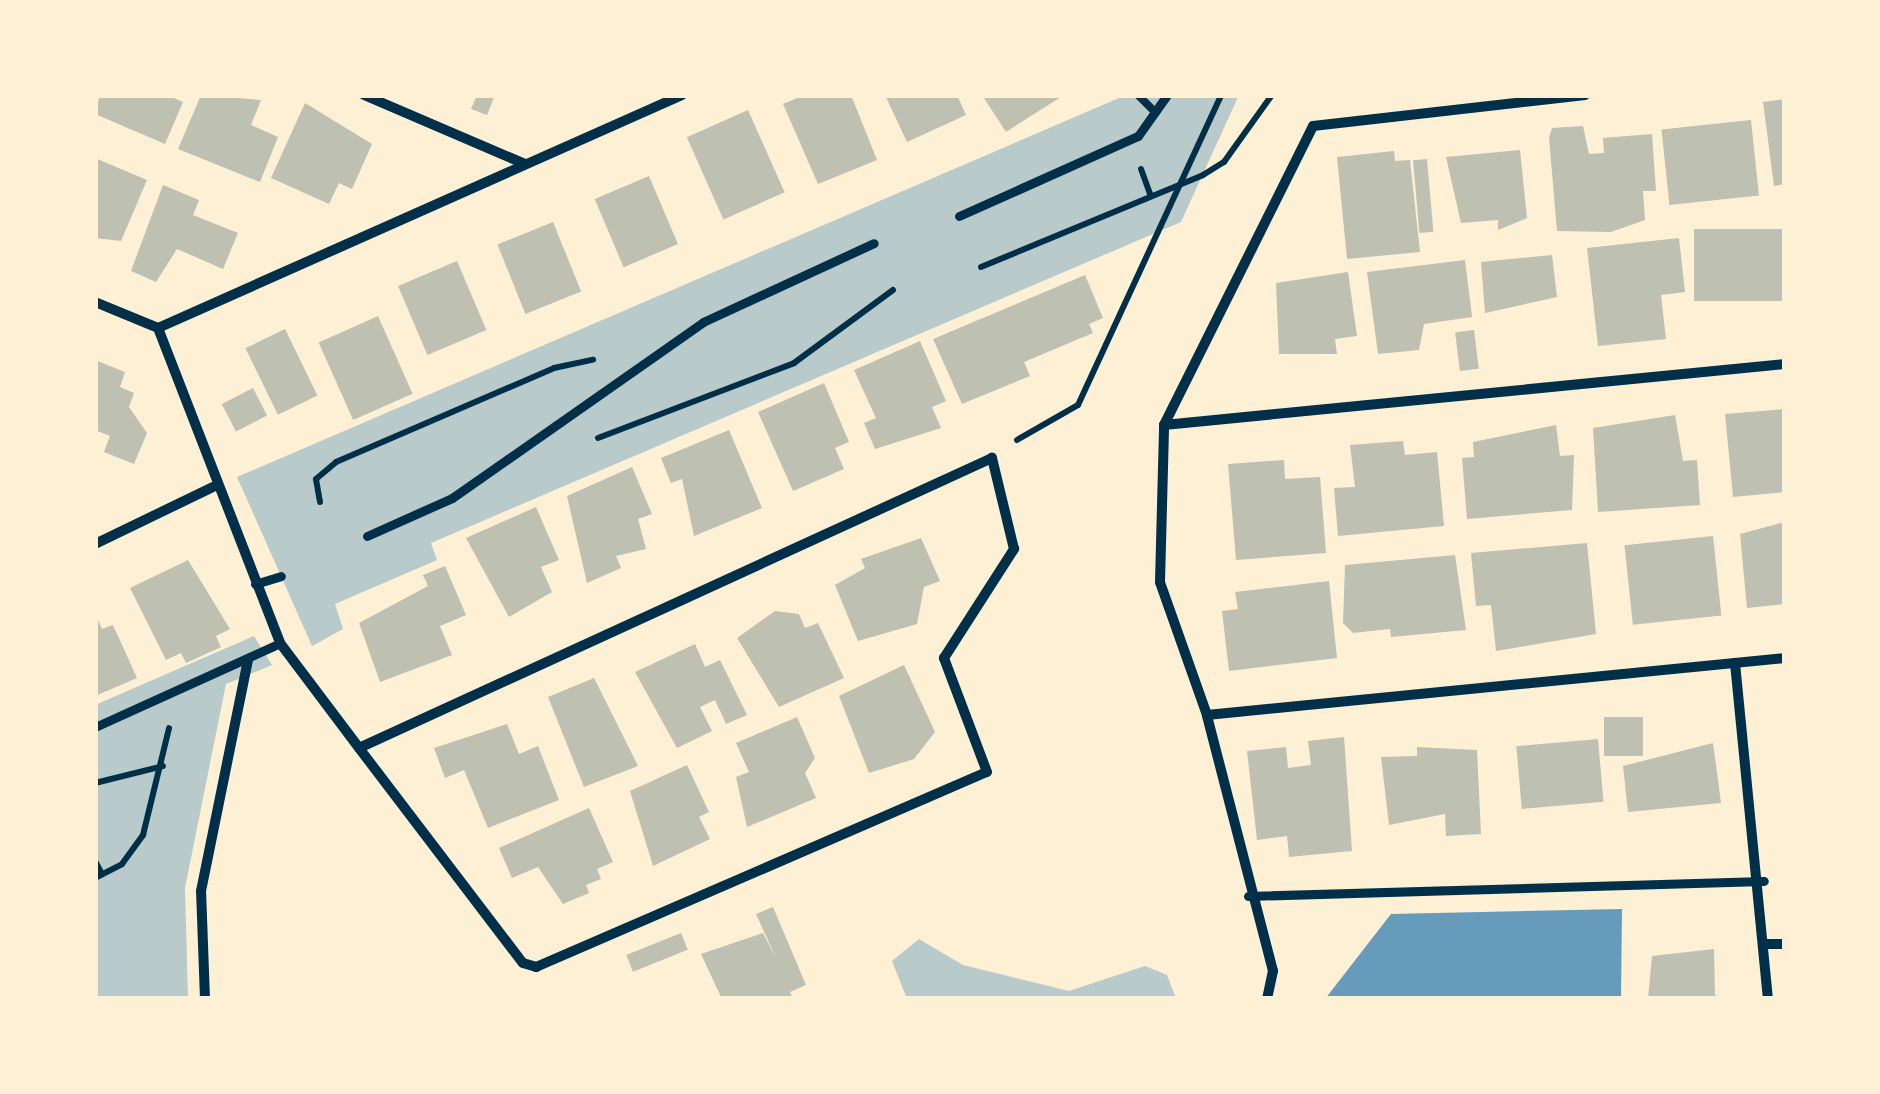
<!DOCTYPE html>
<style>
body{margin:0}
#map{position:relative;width:1880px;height:1094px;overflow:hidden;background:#fdf0d5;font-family:Signika,sans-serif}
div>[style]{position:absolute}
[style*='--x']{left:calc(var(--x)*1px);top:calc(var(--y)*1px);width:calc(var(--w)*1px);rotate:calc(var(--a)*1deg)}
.green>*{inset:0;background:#b9caca}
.water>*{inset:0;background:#669bbc}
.building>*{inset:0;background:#bec0b2;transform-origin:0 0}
.path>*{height:6px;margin:-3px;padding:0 3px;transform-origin:3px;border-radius:3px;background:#003049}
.service>*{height:8px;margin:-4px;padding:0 4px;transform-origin:4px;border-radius:4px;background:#003049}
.pedestrian>*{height:9px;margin:-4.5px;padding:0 4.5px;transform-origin:4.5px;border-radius:4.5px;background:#003049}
.minor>*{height:10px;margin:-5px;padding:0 5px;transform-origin:5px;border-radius:5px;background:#003049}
span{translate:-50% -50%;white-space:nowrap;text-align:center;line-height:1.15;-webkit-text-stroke:10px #fdf0d5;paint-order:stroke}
.frame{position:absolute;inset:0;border:98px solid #fdf0d5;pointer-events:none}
</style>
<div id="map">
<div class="green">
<i style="clip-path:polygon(1126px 95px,1239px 95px,1181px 222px,431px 543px,437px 560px,335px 604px,343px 629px,312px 646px,237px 477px)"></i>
<i style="clip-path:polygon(254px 636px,272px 665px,226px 684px,185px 888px,188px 999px,95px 999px,95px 705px)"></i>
<i style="clip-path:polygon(919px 939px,963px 965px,1069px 991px,1145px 966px,1167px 975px,1176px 999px,907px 999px,892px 961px)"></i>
</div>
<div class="water">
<i style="clip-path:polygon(1622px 909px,1621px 999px,1325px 999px,1391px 914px)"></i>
</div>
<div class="building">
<i style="clip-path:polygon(100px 95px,167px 95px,183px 102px,165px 144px,95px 114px)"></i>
<i style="clip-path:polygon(201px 95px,261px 100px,251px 125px,278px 137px,260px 182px,178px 149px)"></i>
<i style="clip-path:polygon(477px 95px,495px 95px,487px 115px,471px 109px)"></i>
<i style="clip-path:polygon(804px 95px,851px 95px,877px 160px,818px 184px,783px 104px)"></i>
<i style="clip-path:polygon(885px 95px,957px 95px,966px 115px,907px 142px)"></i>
<i style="clip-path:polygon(982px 95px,1064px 95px,1006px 132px)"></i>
<i style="clip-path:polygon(1785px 99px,1785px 184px,1774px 186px,1763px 102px)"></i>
<i style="clip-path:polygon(305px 103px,372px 144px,352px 189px,339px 183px,329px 204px,271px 178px)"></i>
<i style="left:748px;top:110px;width:90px;height:67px;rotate:66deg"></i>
<i style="left:1751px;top:120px;width:76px;height:90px;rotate:84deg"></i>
<i style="clip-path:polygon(1583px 126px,1589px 154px,1604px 153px,1603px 138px,1652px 134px,1656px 191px,1643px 191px,1645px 220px,1611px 232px,1557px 231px,1549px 138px,1552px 128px)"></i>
<i style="clip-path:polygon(1520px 150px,1527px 218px,1498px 230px,1498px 220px,1461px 223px,1446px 157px)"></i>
<i style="clip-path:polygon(1394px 151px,1395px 161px,1410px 160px,1420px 252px,1347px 259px,1337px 157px)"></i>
<i style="clip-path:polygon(95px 158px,147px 180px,121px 241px,95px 238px)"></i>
<i style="left:1427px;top:159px;width:73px;height:14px;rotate:85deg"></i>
<i style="left:649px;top:176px;width:74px;height:59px;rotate:67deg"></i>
<i style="clip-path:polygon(163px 185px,199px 200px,193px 215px,238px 233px,223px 269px,177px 249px,156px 282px,131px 271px)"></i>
<i style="left:553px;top:222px;width:75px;height:60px;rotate:68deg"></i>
<i style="left:1785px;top:229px;width:72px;height:91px;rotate:90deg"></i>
<i style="clip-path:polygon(1679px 238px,1685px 292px,1661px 295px,1666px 339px,1598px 346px,1587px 248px)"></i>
<i style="clip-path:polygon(1552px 255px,1557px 297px,1485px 313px,1481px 262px)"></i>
<i style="clip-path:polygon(1465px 260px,1472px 317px,1424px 324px,1419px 350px,1378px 354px,1367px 272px)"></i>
<i style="left:457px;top:261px;width:75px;height:64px;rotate:67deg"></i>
<i style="clip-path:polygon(1348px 272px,1357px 336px,1335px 339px,1337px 354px,1279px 354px,1276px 283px)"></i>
<i style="clip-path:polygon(1085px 275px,1103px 318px,1089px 324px,1093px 333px,1024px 362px,1030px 376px,962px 404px,933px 339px)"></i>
<i style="left:378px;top:316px;width:85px;height:65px;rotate:66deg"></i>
<i style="left:285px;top:329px;width:74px;height:44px;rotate:64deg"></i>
<i style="left:1474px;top:330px;width:39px;height:19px;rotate:83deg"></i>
<i style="clip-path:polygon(920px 341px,946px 401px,932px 407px,941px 428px,875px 449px,864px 423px,876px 418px,854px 370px)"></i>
<i style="clip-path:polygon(95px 360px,125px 372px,120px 387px,134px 393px,129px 407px,147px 433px,134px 464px,104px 452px,110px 436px,95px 430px)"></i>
<i style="clip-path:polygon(824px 383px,849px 442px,835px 448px,844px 469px,793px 491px,758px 412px)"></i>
<i style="left:253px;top:388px;width:31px;height:35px;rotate:63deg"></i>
<i style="clip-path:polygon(1785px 409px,1785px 492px,1733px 497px,1725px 414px)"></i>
<i style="clip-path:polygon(1675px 415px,1683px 461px,1697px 460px,1700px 505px,1598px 512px,1593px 428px)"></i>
<i style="clip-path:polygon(1556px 425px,1560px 456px,1574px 455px,1572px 510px,1467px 519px,1462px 458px,1474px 457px,1473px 442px)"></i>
<i style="clip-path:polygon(729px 430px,762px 508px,694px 536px,682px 479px,671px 483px,661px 458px)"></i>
<i style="clip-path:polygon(1403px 441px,1405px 455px,1437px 452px,1444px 526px,1338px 536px,1334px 488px,1355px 487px,1350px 445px)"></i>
<i style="clip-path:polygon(1284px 460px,1285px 479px,1320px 477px,1326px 553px,1236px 560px,1228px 464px)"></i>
<i style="clip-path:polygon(632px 467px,652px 514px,638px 519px,646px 549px,616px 556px,621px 568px,587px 583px,567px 496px)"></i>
<i style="clip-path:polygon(536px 507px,559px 560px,541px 567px,552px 592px,509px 617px,466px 538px)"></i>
<i style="clip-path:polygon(1785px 522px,1785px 604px,1747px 608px,1740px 534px)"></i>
<i style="left:1713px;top:536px;width:80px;height:89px;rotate:84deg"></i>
<i style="clip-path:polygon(921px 538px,940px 581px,924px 587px,917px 624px,858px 641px,835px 585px,865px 568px,861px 559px)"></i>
<i style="clip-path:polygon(1587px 543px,1596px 634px,1496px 651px,1491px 605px,1476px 606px,1471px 553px)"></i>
<i style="clip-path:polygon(1455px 555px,1466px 630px,1391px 637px,1390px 629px,1353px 633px,1343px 623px,1345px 565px)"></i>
<i style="clip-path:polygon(188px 560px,230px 629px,216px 636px,221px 647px,186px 663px,181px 653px,166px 660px,130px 588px)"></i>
<i style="clip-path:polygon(445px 566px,466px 615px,440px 626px,452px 655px,380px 682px,359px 623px,428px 586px,423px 575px)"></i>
<i style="clip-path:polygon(1329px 581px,1337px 658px,1229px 671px,1222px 611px,1238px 609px,1235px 592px)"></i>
<i style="clip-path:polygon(775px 611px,799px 614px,805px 628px,818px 623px,844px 678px,779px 707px,737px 638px)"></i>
<i style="clip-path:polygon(95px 613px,102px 629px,113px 625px,137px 678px,95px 696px)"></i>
<i style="clip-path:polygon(695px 644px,705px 667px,720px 660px,747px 715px,726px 724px,715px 700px,700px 707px,712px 731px,677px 748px,635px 672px)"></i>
<i style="clip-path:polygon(904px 665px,935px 732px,914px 759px,869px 773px,839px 696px)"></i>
<i style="clip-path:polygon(594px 678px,638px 766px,584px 787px,548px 697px)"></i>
<i style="clip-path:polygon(797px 717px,815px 758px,805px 773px,816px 798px,747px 827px,736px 777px,749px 772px,736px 743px)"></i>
<i style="left:1643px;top:717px;width:39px;height:39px;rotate:90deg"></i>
<i style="clip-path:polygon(507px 724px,519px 754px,538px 746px,559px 800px,488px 828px,464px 770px,445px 778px,434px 748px)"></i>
<i style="clip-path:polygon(1344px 737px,1352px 851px,1289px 857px,1287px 836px,1257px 840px,1247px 751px,1286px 747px,1288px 768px,1311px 765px,1308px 741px)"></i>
<i style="left:1598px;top:739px;width:63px;height:82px;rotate:85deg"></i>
<i style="clip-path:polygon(1713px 743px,1721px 803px,1628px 812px,1623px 766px)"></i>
<i style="clip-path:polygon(1417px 747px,1477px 750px,1481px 834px,1446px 836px,1445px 814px,1389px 825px,1381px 757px,1417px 756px)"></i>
<i style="clip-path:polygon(687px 765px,709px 812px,699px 817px,710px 839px,653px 866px,630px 791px)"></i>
<i style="clip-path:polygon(589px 808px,613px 862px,597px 869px,601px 879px,586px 885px,589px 893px,563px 904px,538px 867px,512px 878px,499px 848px)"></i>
<i style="clip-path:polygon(773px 907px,806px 985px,790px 992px,793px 999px,722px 999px,701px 954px,763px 933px,776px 958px,756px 914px)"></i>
<i style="left:681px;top:933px;width:18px;height:59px;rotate:68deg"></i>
<i style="clip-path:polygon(1714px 949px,1715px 995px,1724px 999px,1648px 999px,1652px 956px)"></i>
</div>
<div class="path">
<i style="--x:1141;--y:169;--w:29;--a:70"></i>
<i style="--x:981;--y:267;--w:240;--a:-22.5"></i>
<i style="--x:1203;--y:175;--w:25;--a:-32"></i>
<i style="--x:1224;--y:162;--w:82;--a:-54.4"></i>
<i style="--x:598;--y:438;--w:210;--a:-20.9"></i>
<i style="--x:794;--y:363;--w:123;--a:-36.4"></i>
<i style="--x:1017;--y:440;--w:70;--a:-29.8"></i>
<i style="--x:1078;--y:405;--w:341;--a:-65.2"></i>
<i style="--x:320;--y:502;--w:23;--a:-100"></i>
<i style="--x:316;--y:479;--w:26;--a:-40"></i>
<i style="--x:336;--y:462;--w:237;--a:-23.3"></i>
<i style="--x:554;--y:368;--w:40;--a:-12"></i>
<i style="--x:95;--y:783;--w:70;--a:-14"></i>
<i style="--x:95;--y:861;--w:15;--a:62"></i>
<i style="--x:95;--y:878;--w:30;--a:-27"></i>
<i style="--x:122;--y:864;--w:36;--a:-54"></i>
<i style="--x:143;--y:835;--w:110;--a:-76.3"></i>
</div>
<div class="service">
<i style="--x:1138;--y:95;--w:24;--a:45"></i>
</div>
<div class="pedestrian">
<i style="--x:959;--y:216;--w:196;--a:-24.1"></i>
<i style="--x:1138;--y:136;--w:50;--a:-54.7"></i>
<i style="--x:367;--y:536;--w:93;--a:-24.1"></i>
<i style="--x:452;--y:498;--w:307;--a:-35"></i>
<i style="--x:703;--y:322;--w:188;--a:-24.8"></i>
<i style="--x:255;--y:584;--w:27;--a:-17"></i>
<i style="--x:95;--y:727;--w:203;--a:-24.4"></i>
<i style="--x:1248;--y:896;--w:516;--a:-1.67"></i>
</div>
<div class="minor">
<i style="--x:364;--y:95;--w:175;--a:23.2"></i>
<i style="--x:95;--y:302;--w:68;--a:22.4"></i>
<i style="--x:158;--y:328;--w:573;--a:-23.97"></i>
<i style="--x:158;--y:328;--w:338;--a:68.8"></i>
<i style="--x:280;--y:643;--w:131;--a:53"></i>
<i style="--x:359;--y:748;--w:270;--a:52.7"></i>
<i style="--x:523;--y:963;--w:14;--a:17"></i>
<i style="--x:536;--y:967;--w:491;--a:-23.4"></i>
<i style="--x:987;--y:772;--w:122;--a:-110.7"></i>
<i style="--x:944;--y:658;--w:130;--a:-57.3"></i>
<i style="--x:1014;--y:549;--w:94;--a:-103.6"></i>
<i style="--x:992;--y:458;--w:696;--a:155.39"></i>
<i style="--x:1164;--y:425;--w:624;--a:-5.61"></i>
<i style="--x:95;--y:544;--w:131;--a:-25.8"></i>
<i style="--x:1735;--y:663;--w:338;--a:84.4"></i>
<i style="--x:1207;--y:715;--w:581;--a:-5.63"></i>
<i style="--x:1765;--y:944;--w:20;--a:0"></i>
<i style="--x:205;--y:999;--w:108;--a:-92.1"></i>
<i style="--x:201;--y:891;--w:235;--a:-78.5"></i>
<i style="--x:1267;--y:999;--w:29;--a:-78"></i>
<i style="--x:1273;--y:971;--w:264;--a:-104.5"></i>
<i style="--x:1207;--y:715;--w:141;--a:-109.5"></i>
<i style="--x:1160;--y:582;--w:157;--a:-88.5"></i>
<i style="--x:1164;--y:425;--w:334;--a:-63.5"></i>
<i style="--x:1313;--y:126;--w:274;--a:-6.5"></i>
</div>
<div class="frame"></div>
</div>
